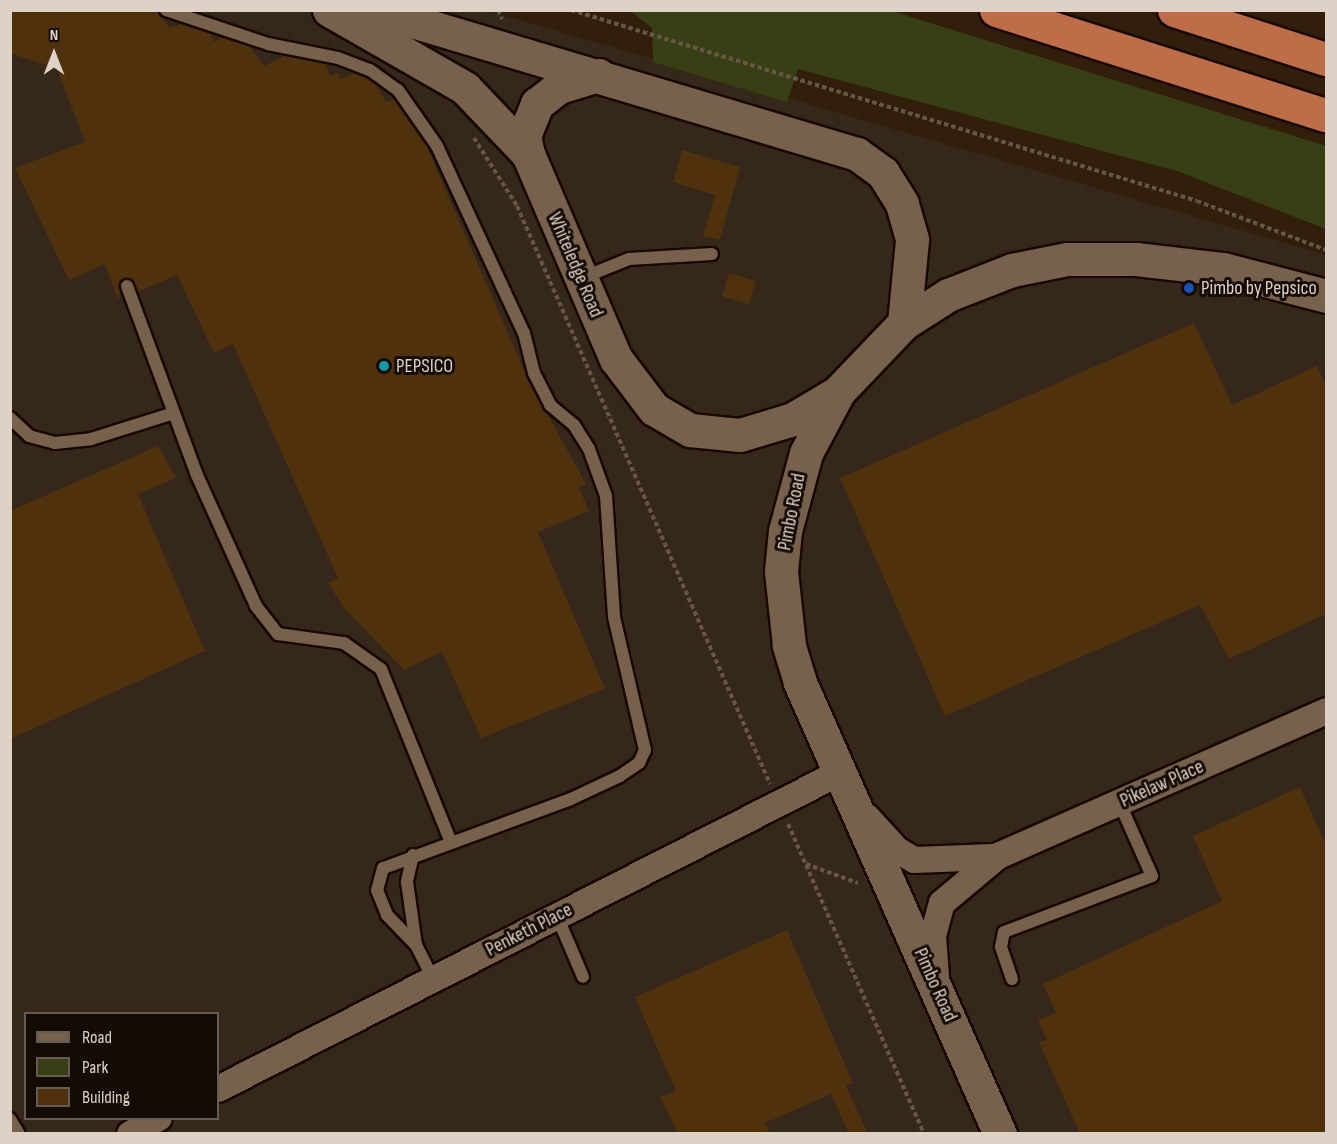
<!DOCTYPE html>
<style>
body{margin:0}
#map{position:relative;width:1337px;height:1144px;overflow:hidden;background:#311f0b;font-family:"Sofia Sans Condensed",sans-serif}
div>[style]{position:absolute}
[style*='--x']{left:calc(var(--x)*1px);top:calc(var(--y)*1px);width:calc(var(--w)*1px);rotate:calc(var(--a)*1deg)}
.industrial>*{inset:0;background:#35281a}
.green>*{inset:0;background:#383f15}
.building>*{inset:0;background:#4f310d;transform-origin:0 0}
.path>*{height:4px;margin-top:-2px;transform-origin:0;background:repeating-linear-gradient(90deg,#665644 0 4.5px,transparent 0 7.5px)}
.roads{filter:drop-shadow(2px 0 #180800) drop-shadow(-2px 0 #180800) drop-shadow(0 2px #180800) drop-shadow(0 -2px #180800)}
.lane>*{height:12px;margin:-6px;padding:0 6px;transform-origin:6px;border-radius:6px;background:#77614c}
.street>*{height:26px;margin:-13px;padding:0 13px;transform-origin:13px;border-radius:13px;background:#77614c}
.secondary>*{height:33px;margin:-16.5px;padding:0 16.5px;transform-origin:16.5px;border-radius:16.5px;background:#77614c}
.highway>*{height:33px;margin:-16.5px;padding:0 16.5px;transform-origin:16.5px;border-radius:16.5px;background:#bd6e48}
.dots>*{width:16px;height:16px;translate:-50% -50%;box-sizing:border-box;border:3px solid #130b04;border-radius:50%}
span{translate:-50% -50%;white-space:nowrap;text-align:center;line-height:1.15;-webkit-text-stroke:6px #130b04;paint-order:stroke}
.street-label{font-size:20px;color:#ded2c6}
.poi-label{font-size:20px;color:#ded2c6}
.left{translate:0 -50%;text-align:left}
.frame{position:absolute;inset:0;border:12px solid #ded2c6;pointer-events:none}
.legend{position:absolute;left:24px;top:1012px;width:195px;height:108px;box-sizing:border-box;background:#130b04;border:2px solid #645b52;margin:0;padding:8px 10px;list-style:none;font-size:18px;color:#ded2c6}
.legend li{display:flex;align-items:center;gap:12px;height:30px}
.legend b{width:30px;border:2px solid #645b52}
.north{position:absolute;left:24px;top:24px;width:60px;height:60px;-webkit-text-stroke:4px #130b04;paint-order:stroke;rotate:0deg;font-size:16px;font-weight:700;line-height:24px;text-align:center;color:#ded2c6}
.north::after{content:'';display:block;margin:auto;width:21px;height:27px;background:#ded2c6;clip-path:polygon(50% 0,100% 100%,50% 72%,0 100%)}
</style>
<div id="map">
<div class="industrial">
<i style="clip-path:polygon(evenodd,10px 11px,488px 11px,1326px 255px,1326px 1133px,11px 1133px,10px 11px,26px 1014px,218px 1014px,218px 1118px,26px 1118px,26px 1014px)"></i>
</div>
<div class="green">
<i style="clip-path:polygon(631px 11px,892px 11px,1326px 146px,1326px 229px,1177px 171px,798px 69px,787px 102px,653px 62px,652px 28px)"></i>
</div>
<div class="building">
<i style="clip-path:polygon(10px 10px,158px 10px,169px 28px,181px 24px,210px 33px,214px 42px,223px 38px,249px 46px,264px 66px,284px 56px,325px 64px,330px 76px,338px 73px,341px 79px,354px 73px,375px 83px,386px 102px,394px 99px,426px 145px,527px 377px,586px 484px,579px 488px,589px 511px,538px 532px,605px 689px,481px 738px,442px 652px,404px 670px,344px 608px,328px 583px,338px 578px,233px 344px,214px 353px,177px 275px,138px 292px,133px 280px,124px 279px,118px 300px,105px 264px,69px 280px,15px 168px,85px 142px,57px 69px,10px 53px)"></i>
<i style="clip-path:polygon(682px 150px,740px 167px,720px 240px,703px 236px,715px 195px,673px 182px)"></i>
<i style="left:729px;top:273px;width:28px;height:24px;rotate:17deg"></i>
<i style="clip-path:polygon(1194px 323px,1232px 405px,1317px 366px,1326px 385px,1326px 614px,1229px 659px,1200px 605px,945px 716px,840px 478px)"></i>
<i style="clip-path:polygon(158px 446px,176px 478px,138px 494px,205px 651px,10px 739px,10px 511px)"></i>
<i style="clip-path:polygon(1300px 787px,1326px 845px,1326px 1134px,1080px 1134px,1039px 1042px,1047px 1040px,1038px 1020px,1056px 1013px,1043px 984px,1222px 901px,1193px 836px)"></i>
<i style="clip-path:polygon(787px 930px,853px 1083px,846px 1086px,868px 1134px,849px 1134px,831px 1094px,765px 1123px,770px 1134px,678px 1134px,660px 1097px,676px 1091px,635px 997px)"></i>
</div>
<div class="path">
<i style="--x:498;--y:10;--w:10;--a:66"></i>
<i style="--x:571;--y:10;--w:654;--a:16.97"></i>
<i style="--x:1197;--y:201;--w:138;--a:20.8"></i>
<i style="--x:474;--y:138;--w:80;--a:57.7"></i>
<i style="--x:517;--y:206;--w:631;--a:66.36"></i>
<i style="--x:788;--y:824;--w:339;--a:66.3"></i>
<i style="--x:806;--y:864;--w:55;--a:20.1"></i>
</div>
<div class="roads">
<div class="lane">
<i style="--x:166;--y:10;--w:108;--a:18.4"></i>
<i style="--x:268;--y:44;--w:71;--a:11.3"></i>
<i style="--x:338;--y:58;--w:34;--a:21"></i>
<i style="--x:370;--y:70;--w:34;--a:36"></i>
<i style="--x:398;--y:90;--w:68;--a:55.1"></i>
<i style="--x:437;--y:146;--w:206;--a:65.1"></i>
<i style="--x:524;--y:333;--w:41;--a:76"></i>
<i style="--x:534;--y:373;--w:36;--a:63"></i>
<i style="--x:550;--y:405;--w:31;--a:40"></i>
<i style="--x:574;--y:425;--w:28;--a:58"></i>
<i style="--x:589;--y:449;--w:50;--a:70.1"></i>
<i style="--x:606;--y:496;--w:121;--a:86.2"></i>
<i style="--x:614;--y:617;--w:137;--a:76.9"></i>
<i style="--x:645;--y:750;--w:14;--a:115"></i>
<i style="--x:639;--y:763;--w:23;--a:146"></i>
<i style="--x:620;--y:776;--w:54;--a:154.9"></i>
<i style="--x:571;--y:799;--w:200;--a:159.8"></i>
<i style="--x:383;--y:868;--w:23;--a:105"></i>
<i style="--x:377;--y:890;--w:27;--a:68"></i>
<i style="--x:387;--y:915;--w:42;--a:46"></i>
<i style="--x:416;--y:945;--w:38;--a:63"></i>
<i style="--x:582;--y:278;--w:51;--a:-22"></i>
<i style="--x:629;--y:259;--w:83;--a:-3.4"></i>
<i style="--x:127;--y:286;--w:199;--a:69.7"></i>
<i style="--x:196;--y:473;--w:146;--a:65.7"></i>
<i style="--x:256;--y:606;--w:36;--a:52"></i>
<i style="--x:278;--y:634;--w:67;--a:7.8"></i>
<i style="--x:344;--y:643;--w:45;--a:35.1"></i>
<i style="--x:381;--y:669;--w:187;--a:68"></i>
<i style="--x:10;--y:418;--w:26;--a:43"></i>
<i style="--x:29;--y:436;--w:27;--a:15"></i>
<i style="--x:55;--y:443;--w:36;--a:-6"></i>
<i style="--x:91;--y:439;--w:87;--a:-17.4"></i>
<i style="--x:413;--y:855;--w:28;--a:103"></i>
<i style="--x:407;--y:882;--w:64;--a:81.9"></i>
<i style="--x:557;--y:916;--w:66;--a:66.9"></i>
<i style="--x:1012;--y:979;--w:34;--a:-109"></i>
<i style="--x:1001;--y:947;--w:15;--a:-79"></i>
<i style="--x:1004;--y:932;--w:158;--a:-20.7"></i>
<i style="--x:1152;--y:876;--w:81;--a:-114"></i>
<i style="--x:10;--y:1119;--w:17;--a:59"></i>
</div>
<div class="street">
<i style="--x:867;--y:817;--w:45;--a:47.7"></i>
<i style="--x:897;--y:850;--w:20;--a:30"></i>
<i style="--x:914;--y:860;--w:79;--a:-2.2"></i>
<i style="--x:936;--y:976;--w:40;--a:-94.3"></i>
<i style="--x:933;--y:936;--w:34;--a:-75"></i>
<i style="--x:942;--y:903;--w:73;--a:-40"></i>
<i style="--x:998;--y:856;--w:359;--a:-23.8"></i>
<i style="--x:218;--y:1089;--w:699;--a:-26.97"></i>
<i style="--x:130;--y:1134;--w:33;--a:-29"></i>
</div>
<div class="secondary">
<i style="--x:329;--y:10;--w:157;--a:29.8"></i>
<i style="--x:465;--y:88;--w:91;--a:46.3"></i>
<i style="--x:528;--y:154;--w:223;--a:66.8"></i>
<i style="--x:616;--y:359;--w:63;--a:52.8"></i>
<i style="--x:654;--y:409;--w:42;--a:30.3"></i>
<i style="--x:690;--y:430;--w:50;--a:5.7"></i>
<i style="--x:740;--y:435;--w:55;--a:-16.8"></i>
<i style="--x:793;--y:419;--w:49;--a:-30.8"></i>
<i style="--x:375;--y:10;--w:503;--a:16.63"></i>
<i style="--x:857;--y:154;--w:32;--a:36"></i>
<i style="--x:883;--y:173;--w:36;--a:58"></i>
<i style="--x:902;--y:204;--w:37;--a:74"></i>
<i style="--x:912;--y:240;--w:83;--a:95.5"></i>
<i style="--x:528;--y:154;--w:18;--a:-103"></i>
<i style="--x:524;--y:136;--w:35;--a:-68"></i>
<i style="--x:537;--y:104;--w:28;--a:-38"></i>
<i style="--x:559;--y:87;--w:41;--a:-17.1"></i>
<i style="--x:1000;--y:1134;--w:494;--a:-113.9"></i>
<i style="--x:800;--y:682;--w:39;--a:-107"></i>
<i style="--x:789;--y:645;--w:74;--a:-96.2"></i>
<i style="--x:781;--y:571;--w:40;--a:-84.3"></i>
<i style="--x:785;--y:531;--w:81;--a:-74.9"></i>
<i style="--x:806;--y:453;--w:70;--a:-62"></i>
<i style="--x:839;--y:391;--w:94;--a:-46.3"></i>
<i style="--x:904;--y:323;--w:52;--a:-32.5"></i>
<i style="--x:948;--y:295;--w:69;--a:-21.3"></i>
<i style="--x:1012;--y:270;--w:56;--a:-11.3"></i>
<i style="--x:1067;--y:259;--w:69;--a:0"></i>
<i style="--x:1136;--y:259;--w:88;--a:6.6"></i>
<i style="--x:1223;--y:269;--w:106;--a:14.7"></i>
</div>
<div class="highway">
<i style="--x:996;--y:10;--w:346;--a:17.7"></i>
<i style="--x:1174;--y:10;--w:160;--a:17.9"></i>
</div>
</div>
<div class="dots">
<i style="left:1189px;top:288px;background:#1a4fb4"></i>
<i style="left:384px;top:366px;background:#0f9aa8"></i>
</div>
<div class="street-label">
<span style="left:575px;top:265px;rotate:67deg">Whiteledge Road</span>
<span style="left:792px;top:512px;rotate:-79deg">Pimbo Road</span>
<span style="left:1162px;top:784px;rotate:-24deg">Pikelaw Place</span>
<span style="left:529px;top:930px;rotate:-27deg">Penketh Place</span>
<span style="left:935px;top:985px;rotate:66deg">Pimbo Road</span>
</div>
<div class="poi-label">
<span class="left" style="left:1201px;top:288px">Pimbo by Pepsico</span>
<span class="left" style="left:396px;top:366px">PEPSICO</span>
</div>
<div class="frame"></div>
<ul class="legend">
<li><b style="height:8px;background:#77614c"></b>Road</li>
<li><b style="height:16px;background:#383f15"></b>Park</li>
<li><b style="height:16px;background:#4f310d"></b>Building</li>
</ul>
<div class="north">N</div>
</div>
